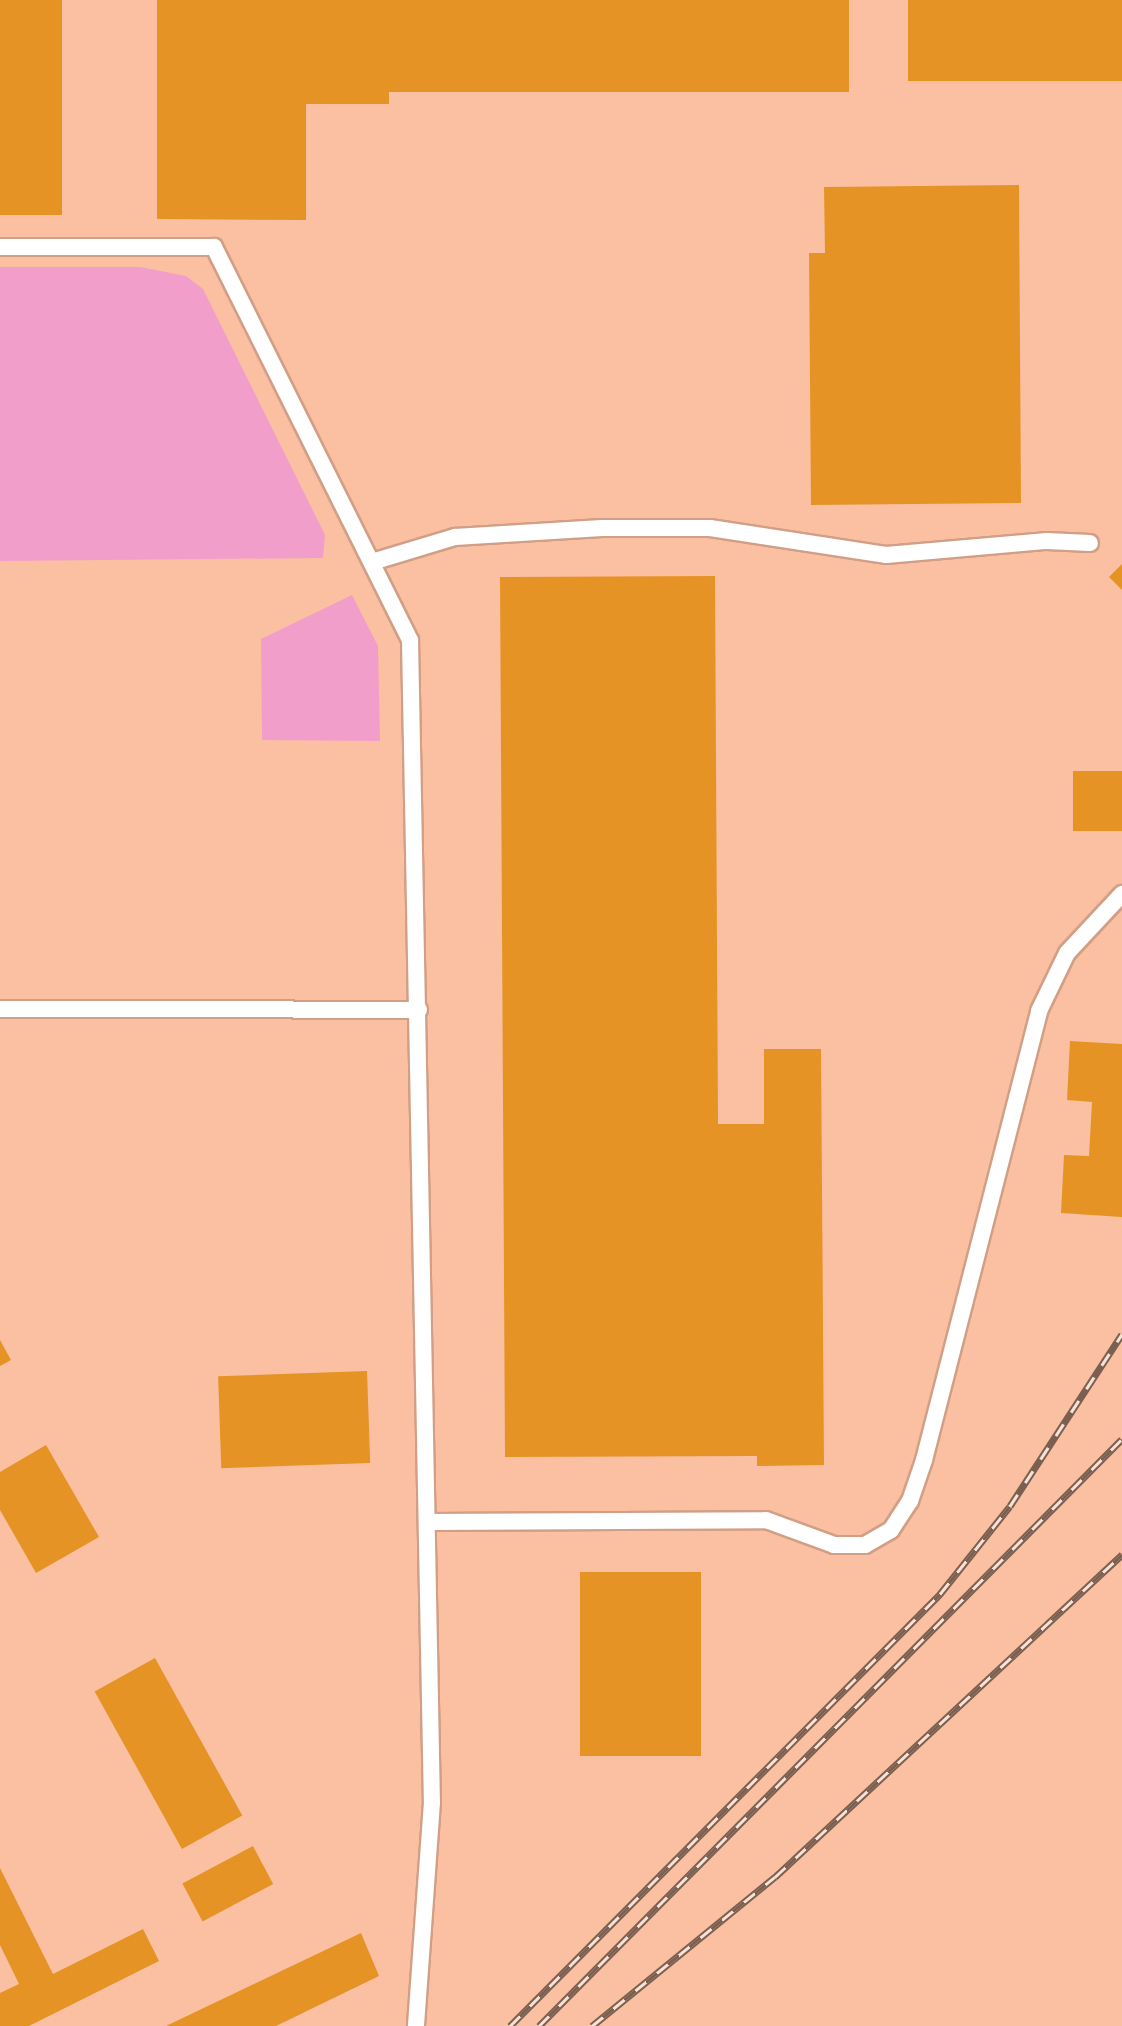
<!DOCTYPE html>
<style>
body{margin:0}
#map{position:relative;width:1122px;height:2026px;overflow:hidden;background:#fad0bb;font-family:"Source Sans 3",sans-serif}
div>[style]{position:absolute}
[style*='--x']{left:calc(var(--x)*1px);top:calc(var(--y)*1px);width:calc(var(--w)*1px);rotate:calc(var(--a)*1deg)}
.built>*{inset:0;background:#fbbfa2;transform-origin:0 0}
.green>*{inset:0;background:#f29ecb}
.building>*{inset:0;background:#e69325;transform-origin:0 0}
.roads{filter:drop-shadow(2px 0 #d19f86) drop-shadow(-2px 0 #d19f86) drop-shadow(0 2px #d19f86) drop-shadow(0 -2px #d19f86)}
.service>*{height:16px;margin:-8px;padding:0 8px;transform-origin:8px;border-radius:8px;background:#fff}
.rail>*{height:7px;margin-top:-3.5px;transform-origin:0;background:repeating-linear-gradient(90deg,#f8e2d8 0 14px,#7b6051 0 28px);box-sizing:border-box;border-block:2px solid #7b6051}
span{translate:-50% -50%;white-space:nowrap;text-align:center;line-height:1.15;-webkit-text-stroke:4.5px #f8e2d8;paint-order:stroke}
</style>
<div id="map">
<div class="built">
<i style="left:0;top:0;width:1122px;height:2026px"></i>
</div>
<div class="green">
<i style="clip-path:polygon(0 267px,140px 267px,186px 276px,203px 289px,325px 535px,323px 558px,0 561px)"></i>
<i style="clip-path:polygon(352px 595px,378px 646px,380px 741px,262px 740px,261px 639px)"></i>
</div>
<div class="building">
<i style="left:0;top:0;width:62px;height:215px"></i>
<i style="clip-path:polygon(157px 0,849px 0,849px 92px,389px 92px,389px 104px,306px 104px,306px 220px,157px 219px)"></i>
<i style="left:908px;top:0;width:214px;height:81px"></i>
<i style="clip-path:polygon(1019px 185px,1021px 503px,811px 505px,809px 253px,825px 253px,824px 187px)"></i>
<i style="clip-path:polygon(1122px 564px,1122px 590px,1109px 577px)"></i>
<i style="clip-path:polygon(715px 576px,718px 1124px,764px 1124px,764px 1049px,821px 1049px,824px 1465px,757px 1466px,757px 1456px,505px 1457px,500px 577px)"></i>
<i style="left:1073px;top:771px;width:49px;height:60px"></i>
<i style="clip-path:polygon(1070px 1041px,1122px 1044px,1122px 1217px,1061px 1213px,1064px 1155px,1089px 1156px,1092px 1102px,1067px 1100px)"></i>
<i style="clip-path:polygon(0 1340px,11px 1360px,0 1366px)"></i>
<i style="left:367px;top:1371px;width:92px;height:149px;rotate:88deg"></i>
<i style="clip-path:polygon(46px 1445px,99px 1537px,36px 1573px,0 1510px,0 1472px)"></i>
<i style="left:580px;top:1572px;width:121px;height:184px"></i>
<i style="left:155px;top:1658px;width:180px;height:69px;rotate:61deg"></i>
<i style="left:253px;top:1846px;width:43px;height:80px;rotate:62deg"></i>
<i style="clip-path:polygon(0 1868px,53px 1974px,143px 1929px,159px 1961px,29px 2026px,0 2026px,0 1993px,19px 1984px,0 1945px)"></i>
<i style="clip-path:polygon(361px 1933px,379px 1976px,276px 2026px,166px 2026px)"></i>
</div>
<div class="roads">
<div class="service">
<i style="--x:0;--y:247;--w:214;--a:0"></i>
<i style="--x:214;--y:247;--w:439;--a:63.5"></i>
<i style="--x:410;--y:640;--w:1162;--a:88.92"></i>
<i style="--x:432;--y:1802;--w:225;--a:94.1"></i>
<i style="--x:372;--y:562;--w:87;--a:-16.8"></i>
<i style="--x:455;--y:537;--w:147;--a:-3.5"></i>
<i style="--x:602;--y:528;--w:108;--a:0"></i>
<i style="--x:710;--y:528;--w:178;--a:8.7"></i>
<i style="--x:886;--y:555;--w:162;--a:-5"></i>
<i style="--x:1047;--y:541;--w:43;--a:2.7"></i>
<i style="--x:0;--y:1009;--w:419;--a:0.1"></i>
<i style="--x:427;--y:1522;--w:339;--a:-0.3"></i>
<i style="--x:766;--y:1520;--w:72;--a:20.2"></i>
<i style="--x:834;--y:1545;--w:31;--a:0"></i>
<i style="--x:865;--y:1545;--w:30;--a:-30"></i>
<i style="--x:891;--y:1530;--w:35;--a:-57"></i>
<i style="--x:910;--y:1501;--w:43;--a:-71.1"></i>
<i style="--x:924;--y:1460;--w:463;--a:-75.6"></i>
<i style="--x:1039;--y:1011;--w:64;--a:-64.2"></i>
<i style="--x:1067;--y:953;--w:81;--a:-47"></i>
</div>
</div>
<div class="rail">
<i style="--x:510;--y:2026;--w:610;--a:-45.13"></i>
<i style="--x:940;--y:1594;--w:112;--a:-51.5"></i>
<i style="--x:1010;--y:1506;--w:205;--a:-56.9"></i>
<i style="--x:539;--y:2026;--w:827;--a:-45.2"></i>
<i style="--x:592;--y:2026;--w:236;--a:-39.2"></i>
<i style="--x:775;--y:1877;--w:474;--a:-42.9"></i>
</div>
</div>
